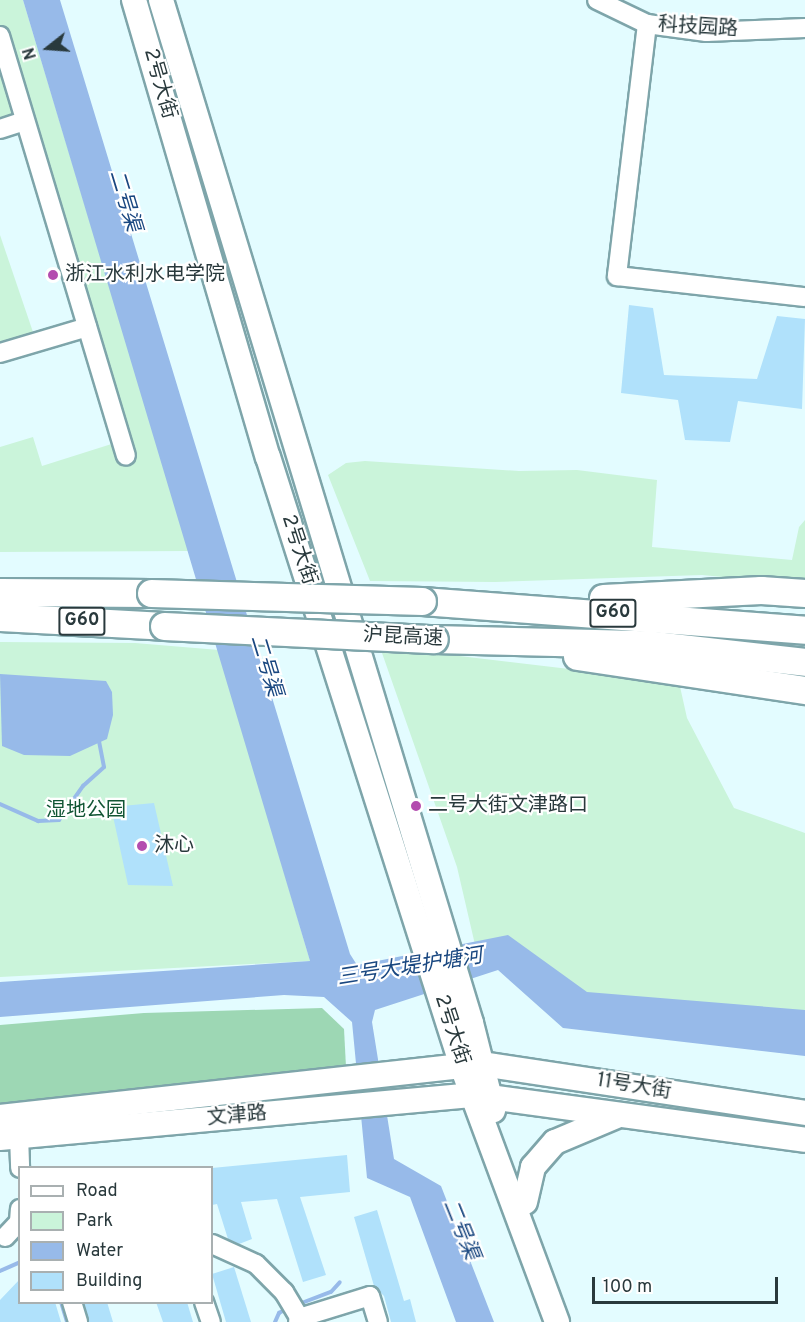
<!DOCTYPE html>
<meta charset="utf-8">
<style>
body{margin:0}
#map{position:relative;width:805px;height:1322px;overflow:hidden;background:#e3fcff;font-family:Overpass,"Noto Sans SC",sans-serif}
div>[style]{position:absolute}
[style*='--x']{left:calc(var(--x)*1px);top:calc(var(--y)*1px);width:calc(var(--w)*1px);rotate:calc(var(--a)*1deg)}
.green>*{inset:0;background:#caf4da}
.forest>*{inset:0;background:#9dd7b4}
.water>*{inset:0;background:#97bae9}
.stream>*{height:4px;margin:-2px;padding:0 2px;transform-origin:2px;border-radius:2px;background:#97bae9}
.building>*{inset:0;background:#b0e1fb}
.roads{filter:drop-shadow(2px 0 #7ea5aa) drop-shadow(-2px 0 #7ea5aa) drop-shadow(0 2px #7ea5aa) drop-shadow(0 -2px #7ea5aa)}
.minor>*{height:18px;margin:-9px;padding:0 9px;transform-origin:9px;border-radius:9px;background:#fff}
.major>*{height:24px;margin:-12px;padding:0 12px;transform-origin:12px;border-radius:12px;background:#fff}
.highway>*{height:27px;margin:-13.5px;padding:0 13.5px;transform-origin:13.5px;border-radius:13.5px;background:#fff}
.bridges{filter:drop-shadow(2px 0 #7ea5aa) drop-shadow(-2px 0 #7ea5aa) drop-shadow(0 2px #7ea5aa) drop-shadow(0 -2px #7ea5aa)}
.highway-bridge>*{height:27px;margin:-13.5px;padding:0 13.5px;transform-origin:13.5px;border-radius:13.5px;background:#fff}
.dots>*{width:16px;height:16px;translate:-50% -50%;box-sizing:border-box;border:3px solid #fff;border-radius:50%}
span{translate:-50% -50%;white-space:nowrap;text-align:center;line-height:1.15;-webkit-text-stroke:4.5px #fff;paint-order:stroke}
.shield-label span{padding:2px 4px;background:#fff;border:2px solid;border-radius:4px;-webkit-text-stroke-width:0}
.shield-label{font-size:18px;color:#29393c;font-weight:700}
.street-label{font-size:20px;color:#29393c}
.poi-label{font-size:20px;color:#29393c}
.left{translate:0 -50%;text-align:left}
.park-label{font-size:20px;color:#115534}
.water-label{font-size:21px;color:#194780;font-style:italic}
.legend{position:absolute;left:18px;top:1166px;width:195px;height:138px;box-sizing:border-box;background:#fff;border:2px solid #a9b0b1;margin:0;padding:8px 10px;list-style:none;font-size:18px;color:#29393c}
.legend li{display:flex;align-items:center;gap:12px;height:30px}
.legend b{width:30px;border:2px solid #a9b0b1}
.north{position:absolute;left:18px;top:18px;width:60px;height:60px;-webkit-text-stroke:4px #fff;paint-order:stroke;rotate:253deg;font-size:16px;font-weight:700;line-height:24px;text-align:center;color:#29393c}
.north::after{content:'';display:block;margin:auto;width:21px;height:27px;background:#29393c;clip-path:polygon(50% 0,100% 100%,50% 72%,0 100%)}
.scale{position:absolute;left:592px;top:1277px;width:186px;height:27px;box-sizing:border-box;border:3px solid #29393c;border-top:0;padding-left:8px;font-size:18px;line-height:21px;white-space:nowrap;color:#29393c;-webkit-text-stroke:4px #fff;paint-order:stroke}
</style>
<div id="map">
<div class="green">
<i style="clip-path:polygon(0 0,23px 0,189px 551px,0 552px,0 447px,33px 437px,42px 466px,121px 441px,27px 121px,0 129px)"></i>
<i style="clip-path:polygon(0 235px,35px 338px,0 349px)"></i>
<i style="clip-path:polygon(365px 461px,519px 471px,577px 470px,657px 480px,652px 547px,792px 560px,799px 527px,805px 520px,805px 585px,702px 575px,495px 582px,370px 581px,328px 475px,346px 463px)"></i>
<i style="clip-path:polygon(0 642px,135px 643px,219px 650px,310px 961px,0 977px)"></i>
<i style="clip-path:polygon(382px 653px,451px 655px,679px 682px,687px 718px,734px 808px,805px 833px,805px 1034px,577px 1018px,476px 949px,457px 867px)"></i>
</div>
<div class="forest">
<i style="clip-path:polygon(322px 1008px,344px 1029px,347px 1086px,0 1105px,0 1025px,144px 1013px)"></i>
</div>
<div class="water">
<i style="clip-path:polygon(23px 0,60px 0,350px 954px,357px 965px,508px 935px,587px 992px,805px 1010px,805px 1056px,563px 1028px,498px 970px,375px 1010px,372px 1022px,394px 1159px,441px 1186px,494px 1322px,456px 1322px,410px 1197px,367px 1178px,352px 1022px,324px 997px,284px 995px,0 1017px,0 982px,310px 961px)"></i>
<i style="clip-path:polygon(0 674px,106px 681px,112px 692px,113px 715px,107px 739px,70px 756px,24px 755px,2px 746px)"></i>
</div>
<div class="stream">
<i style="--x:0;--y:804;--w:42;--a:24.1"></i>
<i style="--x:38;--y:821;--w:21;--a:-3"></i>
<i style="--x:59;--y:820;--w:42;--a:-54.8"></i>
<i style="--x:83;--y:786;--w:28;--a:-42"></i>
<i style="--x:104;--y:767;--w:25;--a:-101"></i>
<i style="--x:0;--y:1271;--w:22;--a:-24"></i>
<i style="--x:61;--y:1302;--w:21;--a:73"></i>
<i style="--x:299;--y:1304;--w:34;--a:-21"></i>
<i style="--x:331;--y:1292;--w:13;--a:-48"></i>
<i style="--x:275;--y:1322;--w:10;--a:-66"></i>
<i style="--x:279;--y:1313;--w:8;--a:-30"></i>
</div>
<div class="building">
<i style="clip-path:polygon(629px 305px,653px 308px,664px 375px,757px 379px,777px 316px,805px 319px,802px 409px,738px 401px,730px 442px,685px 440px,678px 400px,621px 393px)"></i>
<i style="clip-path:polygon(154px 803px,173px 886px,128px 885px,111px 807px)"></i>
<i style="clip-path:polygon(347px 1155px,350px 1192px,300px 1197px,326px 1275px,303px 1282px,277px 1199px,241px 1202px,252px 1239px,239px 1244px,228px 1239px,217px 1204px,212px 1205px,212px 1168px)"></i>
<i style="clip-path:polygon(377px 1210px,404px 1301px,410px 1299px,416px 1322px,391px 1322px,384px 1296px,374px 1286px,354px 1217px)"></i>
<i style="clip-path:polygon(234px 1267px,251px 1322px,226px 1322px,212px 1274px)"></i>
<i style="clip-path:polygon(20px 1279px,20px 1302px,55px 1302px,61px 1322px,0 1322px,0 1300px)"></i>
<i style="clip-path:polygon(84px 1302px,107px 1302px,113px 1322px,89px 1322px)"></i>
<i style="clip-path:polygon(156px 1302px,187px 1302px,193px 1322px,163px 1322px)"></i>
</div>
<div class="roads">
<div class="minor">
<i style="--x:597;--y:0;--w:55;--a:25.6"></i>
<i style="--x:647;--y:24;--w:60;--a:7.7"></i>
<i style="--x:706;--y:32;--w:99;--a:-2.3"></i>
<i style="--x:647;--y:24;--w:254;--a:96.8"></i>
<i style="--x:617;--y:276;--w:189;--a:6.4"></i>
<i style="--x:0;--y:36;--w:438;--a:73.3"></i>
<i style="--x:0;--y:129;--w:23;--a:-18"></i>
<i style="--x:0;--y:353;--w:91;--a:-16.6"></i>
<i style="--x:19;--y:1135;--w:33;--a:88"></i>
<i style="--x:5;--y:1237;--w:21;--a:-47"></i>
<i style="--x:19;--y:1222;--w:13;--a:-86"></i>
<i style="--x:212;--y:1244;--w:48;--a:24.4"></i>
<i style="--x:256;--y:1264;--w:40;--a:45"></i>
<i style="--x:284;--y:1292;--w:35;--a:59"></i>
<i style="--x:72;--y:1302;--w:21;--a:73"></i>
<i style="--x:204;--y:1302;--w:21;--a:71"></i>
<i style="--x:298;--y:1322;--w:4;--a:-76"></i>
<i style="--x:299;--y:1318;--w:74;--a:-17.2"></i>
<i style="--x:370;--y:1296;--w:27;--a:73"></i>
</div>
<div class="major">
<i style="--x:134;--y:0;--w:476;--a:73.7"></i>
<i style="--x:268;--y:457;--w:642;--a:72.33"></i>
<i style="--x:463;--y:1069;--w:270;--a:69.6"></i>
<i style="--x:161;--y:0;--w:1069;--a:73.14"></i>
<i style="--x:471;--y:1023;--w:90;--a:75.8"></i>
<i style="--x:0;--y:1117;--w:485;--a:-6.3"></i>
<i style="--x:482;--y:1064;--w:327;--a:8.6"></i>
<i style="--x:0;--y:1138;--w:476;--a:-5.2"></i>
<i style="--x:474;--y:1095;--w:334;--a:7.7"></i>
<i style="--x:525;--y:1202;--w:36;--a:-77"></i>
<i style="--x:533;--y:1167;--w:33;--a:-49"></i>
<i style="--x:555;--y:1142;--w:67;--a:-22.8"></i>
</div>
<div class="highway">
<i style="--x:0;--y:592;--w:151;--a:0.4"></i>
<i style="--x:603;--y:598;--w:158;--a:-2.9"></i>
<i style="--x:761;--y:590;--w:44;--a:3.9"></i>
<i style="--x:422;--y:601;--w:384;--a:4.3"></i>
<i style="--x:0;--y:617;--w:164;--a:3.1"></i>
<i style="--x:434;--y:639;--w:211;--a:1.4"></i>
<i style="--x:645;--y:644;--w:161;--a:6.4"></i>
<i style="--x:577;--y:656;--w:231;--a:8.5"></i>
</div>
</div>
<div class="bridges">
<div class="highway-bridge">
<i style="--x:151;--y:593;--w:271;--a:1.7"></i>
<i style="--x:164;--y:626;--w:270;--a:2.8"></i>
</div>
</div>
<div class="dots">
<i style="left:53px;top:275px;background:#b34caf"></i>
<i style="left:416px;top:806px;background:#b34caf"></i>
<i style="left:142px;top:846px;background:#b34caf"></i>
</div>
<div class="shield-label">
<span style="left:613px;top:613px">G60</span>
<span style="left:82px;top:621px">G60</span>
</div>
<div class="street-label">
<span style="left:698px;top:28px;rotate:4deg">科技园路</span>
<span style="left:159px;top:84px;rotate:74deg">2号大街</span>
<span style="left:298px;top:550px;rotate:72deg">2号大街</span>
<span style="left:403px;top:638px;rotate:3deg">沪昆高速</span>
<span style="left:451px;top:1030px;rotate:72deg">2号大街</span>
<span style="left:634px;top:1087px;rotate:9deg">11号大街</span>
<span style="left:237px;top:1117px;rotate:-5deg">文津路</span>
</div>
<div class="poi-label">
<span class="left" style="left:65px;top:275px">浙江水利水电学院</span>
<span class="left" style="left:428px;top:806px">二号大街文津路口</span>
<span class="left" style="left:154px;top:846px">沐心</span>
</div>
<div class="park-label">
<span style="left:86px;top:811px">湿地公园</span>
</div>
<div class="water-label">
<span style="left:124px;top:201px;rotate:73deg">二号渠</span>
<span style="left:265px;top:666px;rotate:73deg">二号渠</span>
<span style="left:410px;top:968px;rotate:-9deg">三号大堤护塘河</span>
<span style="left:460px;top:1230px;rotate:68deg">二号渠</span>
</div>
<ul class="legend">
<li><b style="height:8px;background:#fff"></b>Road</li>
<li><b style="height:16px;background:#caf4da"></b>Park</li>
<li><b style="height:16px;background:#97bae9"></b>Water</li>
<li><b style="height:16px;background:#b0e1fb"></b>Building</li>
</ul>
<div class="north">N</div>
<div class="scale">100 m</div>
</div>
